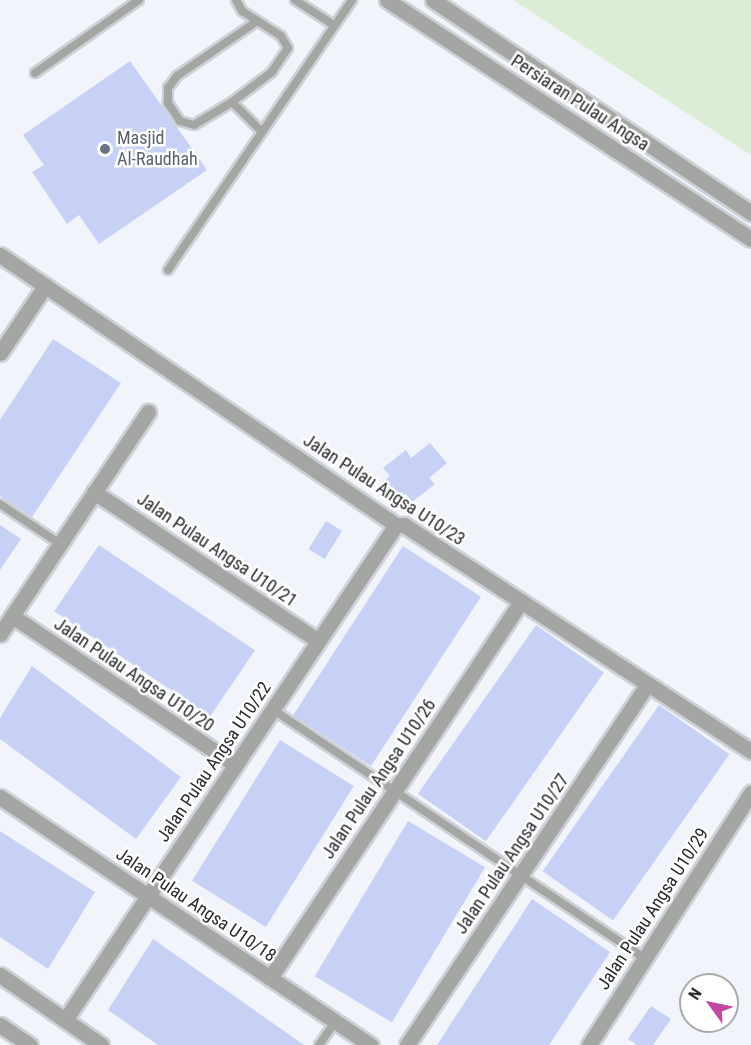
<!DOCTYPE html>
<style>
body{margin:0}
#map{position:relative;width:751px;height:1045px;overflow:hidden;background:#f2f4fc;font-family:"Roboto Condensed",sans-serif}
div>[style]{position:absolute}
[style*='--x']{left:calc(var(--x)*1px);top:calc(var(--y)*1px);width:calc(var(--w)*1px);rotate:calc(var(--a)*1deg)}
.green>*{inset:0;background:#dbeed5}
.building>*{inset:0;background:#c7d1f6;transform-origin:0 0}
.roads{filter:drop-shadow(2px 0 #ced0d7) drop-shadow(-2px 0 #ced0d7) drop-shadow(0 2px #ced0d7) drop-shadow(0 -2px #ced0d7)}
.service>*{height:8px;margin:-4px;padding:0 4px;transform-origin:4px;border-radius:4px;background:#a4a6a3}
.minor>*{height:15px;margin:-7.5px;padding:0 7.5px;transform-origin:7.5px;border-radius:7.5px;background:#a4a6a3}
.tertiary>*{height:15px;margin:-7.5px;padding:0 7.5px;transform-origin:7.5px;border-radius:7.5px;background:#a4a6a3}
.dots>*{width:16px;height:16px;translate:-50% -50%;box-sizing:border-box;border:3px solid #fff;border-radius:50%}
span{translate:-50% -50%;white-space:nowrap;text-align:center;line-height:1.15;-webkit-text-stroke:5px #fff;paint-order:stroke}
.street-label{font-size:18px;color:#292a2d}
.worship-label{font-size:18px;color:#5b616d}
.left{translate:0 -50%;text-align:left}
.north{position:absolute;left:679px;top:973px;width:60px;height:60px;box-sizing:border-box;background:#fff;border:2px solid #a9aaab;border-radius:50%;rotate:303deg;font-size:16px;font-weight:700;line-height:24px;text-align:center;color:#292a2d}
.north::after{content:'';display:block;margin:auto;width:21px;height:27px;background:#c14aa1;clip-path:polygon(50% 0,100% 100%,50% 72%,0 100%)}
</style>
<div id="map">
<div class="green">
<i style="clip-path:polygon(513px 0,751px 0,751px 155px)"></i>
</div>
<div class="building">
<i style="clip-path:polygon(130px 61px,207px 170px,99px 244px,79px 215px,67px 224px,32px 172px,44px 165px,23px 135px)"></i>
<i style="clip-path:polygon(53px 339px,121px 383px,32px 517px,0 496px,0 420px)"></i>
<i style="clip-path:polygon(430px 443px,447px 463px,429px 478px,435px 484px,412px 502px,406px 494px,397px 501px,382px 482px,390px 476px,383px 468px,406px 450px,411px 458px)"></i>
<i style="left:326px;top:521px;width:19px;height:33px;rotate:32deg"></i>
<i style="clip-path:polygon(0 525px,21px 539px,0 570px)"></i>
<i style="left:99px;top:545px;width:188px;height:80px;rotate:34deg"></i>
<i style="left:403px;top:546px;width:93px;height:202px;rotate:33deg"></i>
<i style="left:536px;top:625px;width:83px;height:206px;rotate:35deg"></i>
<i style="clip-path:polygon(32px 666px,181px 777px,136px 839px,0 739px,0 718px)"></i>
<i style="left:659px;top:705px;width:86px;height:203px;rotate:35deg"></i>
<i style="left:280px;top:740px;width:87px;height:166px;rotate:32deg"></i>
<i style="left:408px;top:821px;width:90px;height:181px;rotate:31deg"></i>
<i style="clip-path:polygon(0 831px,95px 892px,48px 969px,0 937px)"></i>
<i style="clip-path:polygon(532px 899px,610px 952px,549px 1045px,437px 1045px)"></i>
<i style="clip-path:polygon(153px 939px,304px 1045px,158px 1045px,108px 1010px)"></i>
<i style="clip-path:polygon(651px 1006px,671px 1019px,653px 1045px,637px 1045px,628px 1039px)"></i>
</div>
<div class="roads">
<div class="service">
<i style="--x:236;--y:0;--w:13;--a:61"></i>
<i style="--x:242;--y:11;--w:46;--a:32.7"></i>
<i style="--x:281;--y:36;--w:14;--a:60"></i>
<i style="--x:288;--y:48;--w:29;--a:124"></i>
<i style="--x:272;--y:72;--w:50;--a:143.1"></i>
<i style="--x:232;--y:102;--w:41;--a:45"></i>
<i style="--x:295;--y:0;--w:44;--a:33"></i>
<i style="--x:35;--y:73;--w:127;--a:-35.1"></i>
<i style="--x:232;--y:102;--w:44;--a:148.8"></i>
<i style="--x:194;--y:125;--w:15;--a:-164"></i>
<i style="--x:180;--y:121;--w:22;--a:-124"></i>
<i style="--x:168;--y:103;--w:15;--a:-90"></i>
<i style="--x:168;--y:88;--w:15;--a:-53"></i>
<i style="--x:177;--y:76;--w:96;--a:-34.4"></i>
<i style="--x:168;--y:270;--w:327;--a:-55.7"></i>
<i style="--x:0;--y:504;--w:72;--a:33.7"></i>
<i style="--x:272;--y:709;--w:448;--a:33.8"></i>
<i style="--x:319;--y:1045;--w:28;--a:-55"></i>
</div>
<div class="minor">
<i style="--x:0;--y:255;--w:479;--a:34.3"></i>
<i style="--x:396;--y:525;--w:8;--a:0"></i>
<i style="--x:404;--y:525;--w:414;--a:33.1"></i>
<i style="--x:0;--y:353;--w:81;--a:-56.1"></i>
<i style="--x:94;--y:492;--w:269;--a:33.6"></i>
<i style="--x:12;--y:616;--w:268;--a:33.7"></i>
<i style="--x:0;--y:634;--w:267;--a:-56.3"></i>
<i style="--x:0;--y:797;--w:446;--a:33.8"></i>
<i style="--x:0;--y:975;--w:123;--a:34.7"></i>
<i style="--x:270;--y:978;--w:453;--a:-56.3"></i>
<i style="--x:65;--y:1020;--w:595;--a:-56.23"></i>
<i style="--x:0;--y:1025;--w:36;--a:34"></i>
<i style="--x:407;--y:1045;--w:434;--a:-56.3"></i>
<i style="--x:589;--y:1045;--w:300;--a:-57.3"></i>
</div>
<div class="tertiary">
<i style="--x:387;--y:0;--w:435;--a:33.3"></i>
<i style="--x:433;--y:0;--w:383;--a:33.8"></i>
</div>
</div>
<div class="dots">
<i style="left:105px;top:149px;background:#6b7280"></i>
</div>
<div class="street-label">
<span style="left:580px;top:103px;rotate:33deg">Persiaran Pulau Angsa</span>
<span style="left:384px;top:490px;rotate:33deg">Jalan Pulau Angsa U10/23</span>
<span style="left:217px;top:550px;rotate:34deg">Jalan Pulau Angsa U10/21</span>
<span style="left:134px;top:675px;rotate:34deg">Jalan Pulau Angsa U10/20</span>
<span style="left:214px;top:762px;rotate:-56deg">Jalan Pulau Angsa U10/22</span>
<span style="left:379px;top:779px;rotate:-56deg">Jalan Pulau Angsa U10/26</span>
<span style="left:512px;top:854px;rotate:-56deg">Jalan Pulau Angsa U10/27</span>
<span style="left:196px;top:905px;rotate:34deg">Jalan Pulau Angsa U10/18</span>
<span style="left:653px;top:909px;rotate:-57deg">Jalan Pulau Angsa U10/29</span>
</div>
<div class="worship-label">
<span class="left" style="left:117px;top:149px">Masjid<br>Al-Raudhah</span>
</div>
<div class="north">N</div>
</div>
